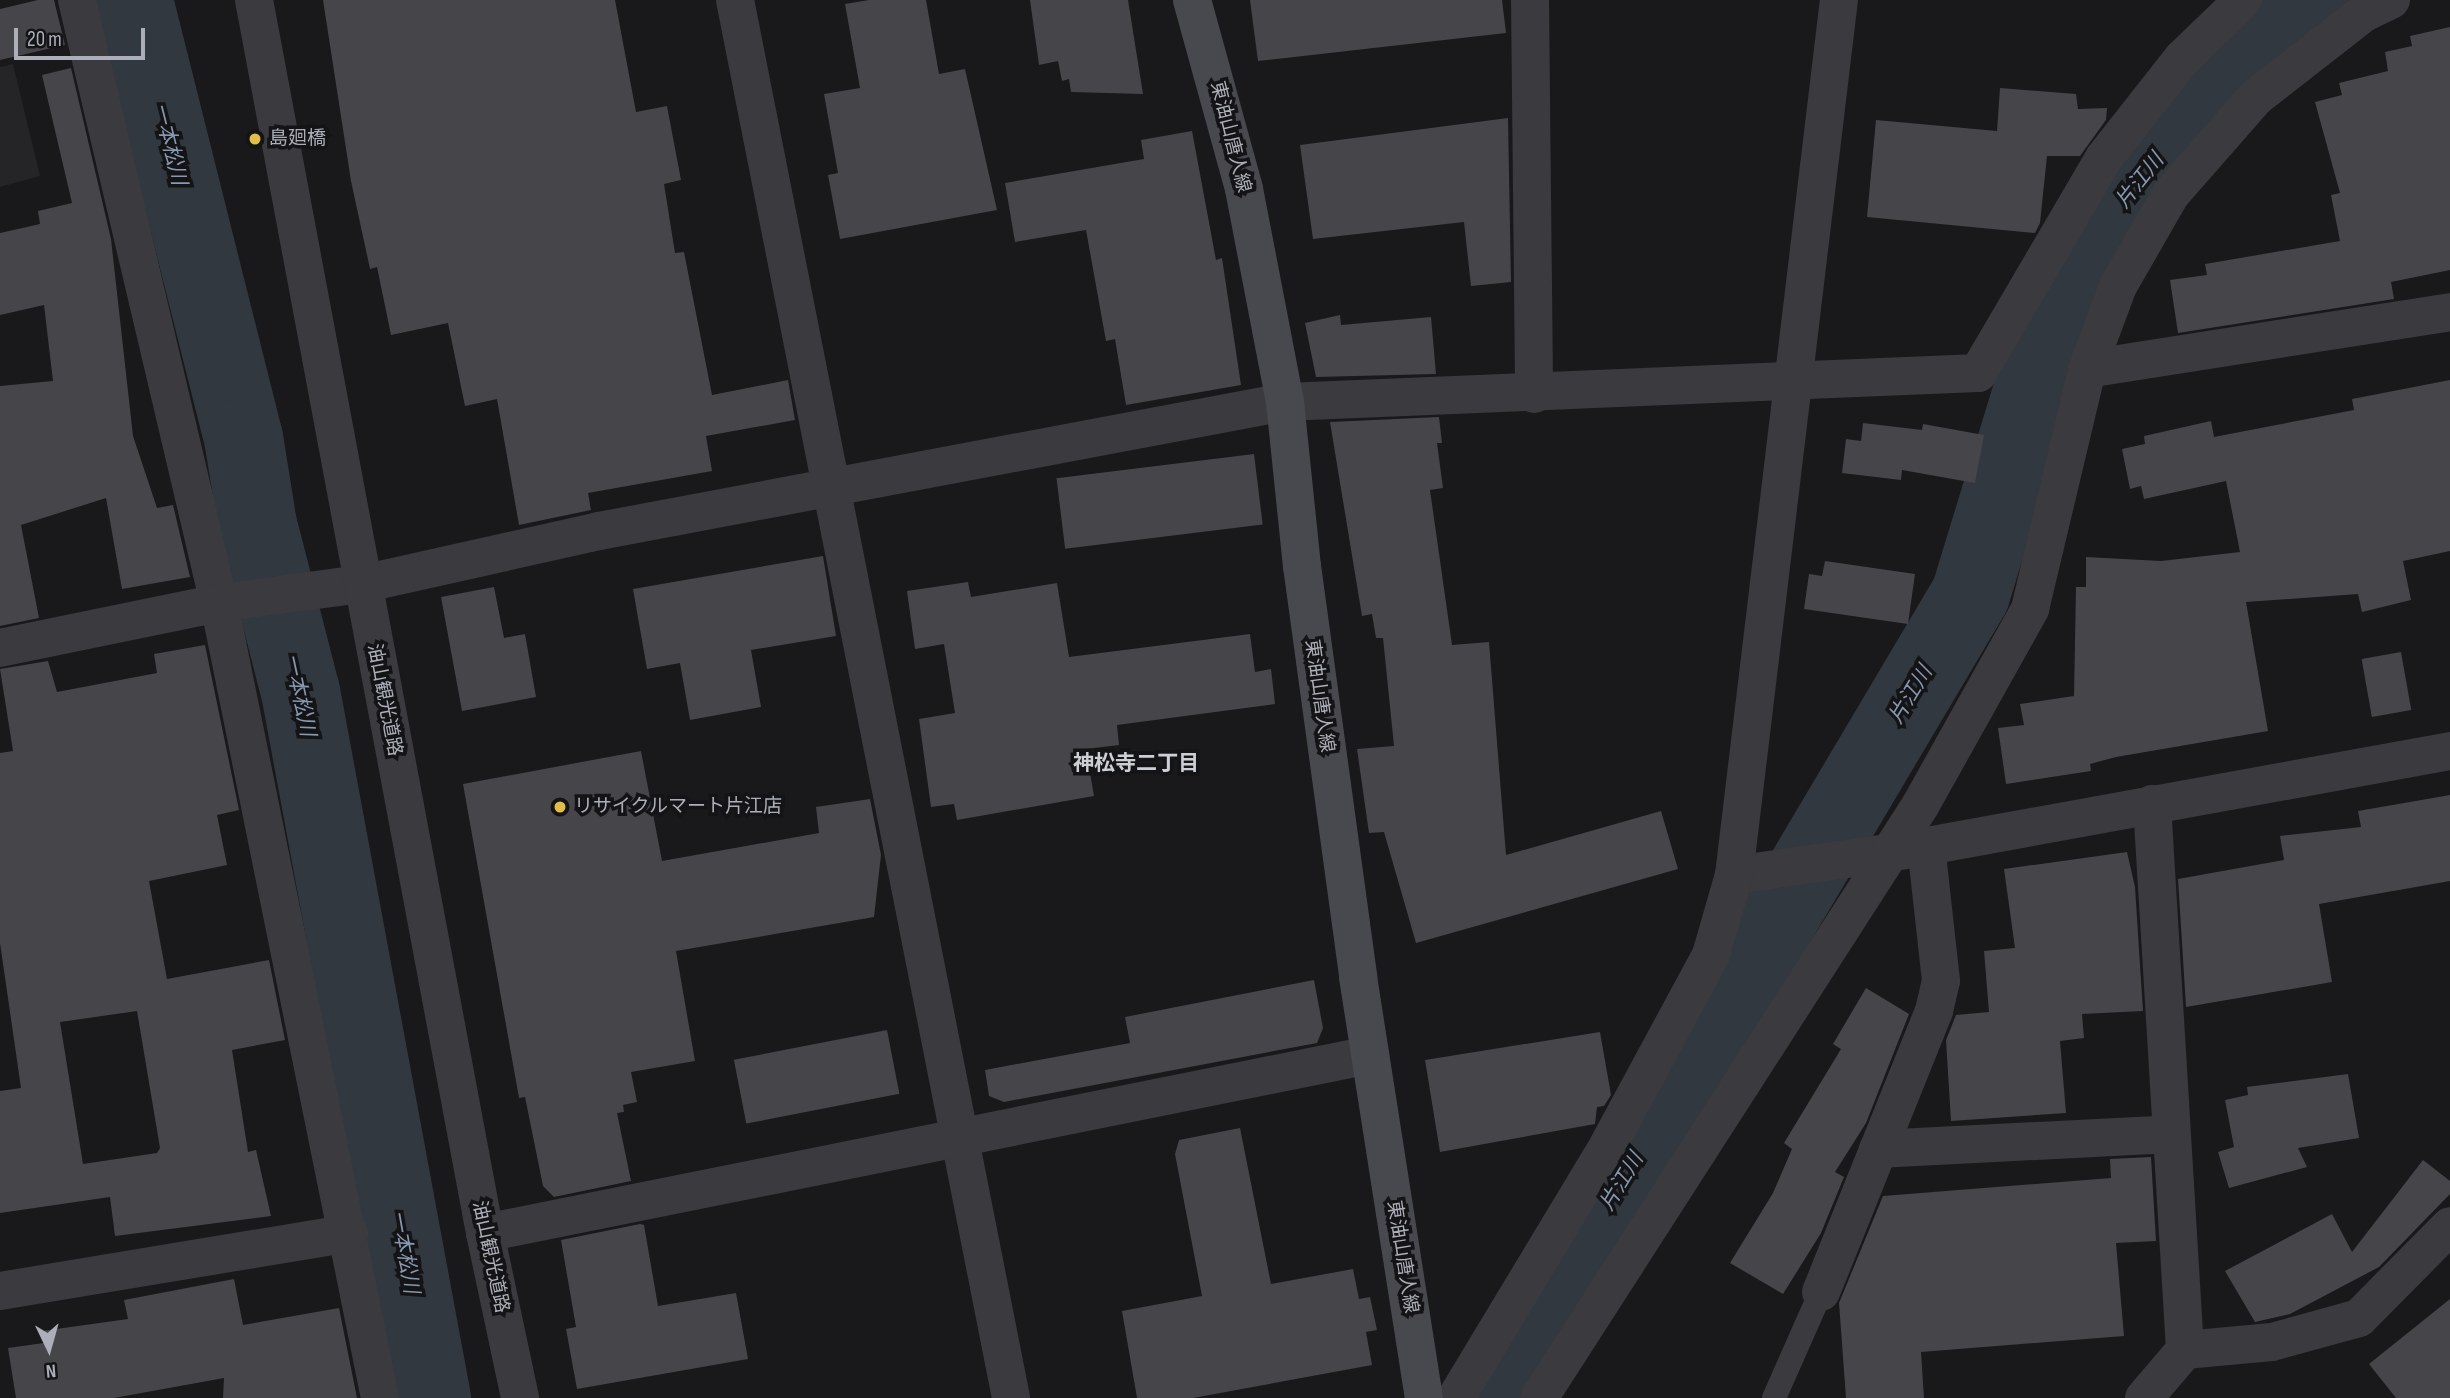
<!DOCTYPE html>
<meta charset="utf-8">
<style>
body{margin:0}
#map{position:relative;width:2450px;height:1398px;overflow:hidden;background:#19181a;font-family:"Sofia Sans Condensed","Noto Sans JP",sans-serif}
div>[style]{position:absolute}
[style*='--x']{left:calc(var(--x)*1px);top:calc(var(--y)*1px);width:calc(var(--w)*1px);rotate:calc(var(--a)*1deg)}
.built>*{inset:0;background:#252427}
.river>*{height:79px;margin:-39.5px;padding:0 39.5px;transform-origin:39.5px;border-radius:39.5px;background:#31383f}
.building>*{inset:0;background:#46454a;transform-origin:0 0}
.service>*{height:24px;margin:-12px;padding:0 12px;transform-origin:12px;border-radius:12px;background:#3a3a3f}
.minor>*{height:38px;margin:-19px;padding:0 19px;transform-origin:19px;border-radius:19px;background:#3a3a3f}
.tertiary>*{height:38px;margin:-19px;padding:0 19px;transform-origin:19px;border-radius:19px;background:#3a3a3f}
.secondary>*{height:38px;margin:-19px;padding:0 19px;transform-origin:19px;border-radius:19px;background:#48494f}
.dots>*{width:19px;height:19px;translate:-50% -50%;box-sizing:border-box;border:4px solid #141315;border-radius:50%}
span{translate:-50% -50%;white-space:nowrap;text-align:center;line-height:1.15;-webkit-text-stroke:7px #141315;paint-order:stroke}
.street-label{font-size:19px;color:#acafb9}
.poi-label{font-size:19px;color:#acafb9}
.left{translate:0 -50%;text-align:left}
.water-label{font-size:21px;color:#8699b0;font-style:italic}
.neighbourhood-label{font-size:21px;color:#ccced5;font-weight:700}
.north{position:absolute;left:14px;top:1314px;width:70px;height:70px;-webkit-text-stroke:5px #141315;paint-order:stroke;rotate:175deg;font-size:19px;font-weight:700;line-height:28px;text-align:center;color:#acafb9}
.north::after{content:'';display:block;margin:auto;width:24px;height:32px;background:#acafb9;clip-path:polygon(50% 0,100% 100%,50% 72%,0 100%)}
.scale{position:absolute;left:14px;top:28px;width:131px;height:32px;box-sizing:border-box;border:4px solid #acafb9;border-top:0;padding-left:9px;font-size:21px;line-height:24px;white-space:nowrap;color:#acafb9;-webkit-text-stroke:5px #141315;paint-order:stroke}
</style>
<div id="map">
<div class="built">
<i style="clip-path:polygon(13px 64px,40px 176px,0 187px,0 67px)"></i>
</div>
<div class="river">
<i style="--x:133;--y:0;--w:451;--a:75.9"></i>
<i style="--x:243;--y:437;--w:88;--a:80.9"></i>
<i style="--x:257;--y:524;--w:172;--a:75.6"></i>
<i style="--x:300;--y:691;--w:719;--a:79.5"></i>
<i style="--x:1493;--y:1398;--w:935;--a:-59.32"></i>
<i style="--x:1970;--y:594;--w:257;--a:-73"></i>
<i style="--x:2045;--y:348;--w:127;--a:-64.4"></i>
<i style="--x:2100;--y:233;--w:233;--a:-51.6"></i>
<i style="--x:2245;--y:50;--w:83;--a:-37.1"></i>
</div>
<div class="building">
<i style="clip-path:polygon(38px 0,54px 0,65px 45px,0 60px,0 9px)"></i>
<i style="clip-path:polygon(323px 0,615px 0,636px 112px,667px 106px,681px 180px,664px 184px,675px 253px,684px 252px,712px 395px,788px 380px,795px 420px,706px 436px,712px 471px,588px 493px,591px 510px,519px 525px,497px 399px,465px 406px,448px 323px,391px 335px,377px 267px,370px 269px,351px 181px)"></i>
<i style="clip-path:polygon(869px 0,926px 0,939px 74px,965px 69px,997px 210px,840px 239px,828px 175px,838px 173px,824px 94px,860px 88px,845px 4px)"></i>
<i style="clip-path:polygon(1030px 0,1128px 0,1143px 94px,1071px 92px,1069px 79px,1062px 81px,1058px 61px,1039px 65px)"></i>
<i style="clip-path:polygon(1250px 0,1502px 0,1506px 33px,1258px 61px)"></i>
<i style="clip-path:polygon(2450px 27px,2450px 270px,2391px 282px,2394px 299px,2178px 333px,2170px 280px,2207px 275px,2205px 264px,2340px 241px,2331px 195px,2340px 193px,2315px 102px,2342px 95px,2339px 83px,2388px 71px,2385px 52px,2412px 46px,2410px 36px)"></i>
<i style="clip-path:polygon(71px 68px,111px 239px,133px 436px,157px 508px,173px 505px,190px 577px,122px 589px,106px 498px,21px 525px,39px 618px,0 626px,0 386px,53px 381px,44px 305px,0 315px,0 233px,40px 224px,38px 211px,72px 203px,42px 75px)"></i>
<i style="clip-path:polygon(2000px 88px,2076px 94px,2078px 109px,2107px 108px,2106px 120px,2080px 156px,2047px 156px,2040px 223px,2035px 233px,1867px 217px,1876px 120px,1997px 131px)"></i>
<i style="clip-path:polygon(1508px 118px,1511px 282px,1471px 286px,1464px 222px,1313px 239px,1300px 145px)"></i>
<i style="clip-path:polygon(1192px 131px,1216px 260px,1222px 258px,1241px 385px,1126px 405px,1115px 339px,1106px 341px,1086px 230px,1015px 242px,1005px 183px,1144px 159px,1141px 140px)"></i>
<i style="clip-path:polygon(1340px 315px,1341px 325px,1431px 317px,1436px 374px,1316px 377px,1305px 323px)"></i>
<i style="clip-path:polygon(2450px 380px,2450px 551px,2403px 561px,2411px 600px,2362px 612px,2358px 594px,2246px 602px,2268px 731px,2116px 757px,2090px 764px,2091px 771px,2006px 784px,1998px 728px,2024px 725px,2020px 704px,2074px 696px,2076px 587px,2086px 587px,2086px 557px,2161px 561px,2240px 552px,2226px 481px,2144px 499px,2141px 486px,2130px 489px,2122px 449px,2145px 444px,2144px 436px,2211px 421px,2214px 437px,2354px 410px,2352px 399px)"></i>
<i style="clip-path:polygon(1439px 417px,1442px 443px,1437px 443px,1443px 488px,1430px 490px,1452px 645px,1489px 642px,1506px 855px,1661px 811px,1678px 869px,1416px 943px,1384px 832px,1369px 833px,1357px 749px,1394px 746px,1383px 638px,1376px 638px,1372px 614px,1362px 616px,1330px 422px)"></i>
<i style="clip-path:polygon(1863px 423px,1922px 430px,1923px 424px,1984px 435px,1975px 483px,1902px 470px,1901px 480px,1842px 473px,1846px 439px,1861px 441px)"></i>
<i style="left:1254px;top:454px;width:71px;height:199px;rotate:83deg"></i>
<i style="clip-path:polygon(823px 556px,836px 636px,751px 650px,761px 707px,690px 720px,680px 663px,647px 669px,633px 589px)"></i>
<i style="clip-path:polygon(1825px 561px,1915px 574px,1908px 624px,1804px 609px,1809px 574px,1822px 576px)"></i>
<i style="clip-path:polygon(968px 582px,971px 597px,1057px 583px,1069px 657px,1250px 634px,1255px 672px,1271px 669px,1275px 704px,1117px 725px,1119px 745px,1086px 749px,1094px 796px,957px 820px,954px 804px,931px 807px,919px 719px,955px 713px,944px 644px,915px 649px,907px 591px)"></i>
<i style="clip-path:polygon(494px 587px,504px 638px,525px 634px,536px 697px,462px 711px,441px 597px)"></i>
<i style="clip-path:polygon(evenodd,205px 645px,239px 810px,217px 815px,227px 865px,149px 881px,167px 979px,269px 960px,285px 1040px,232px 1050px,248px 1152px,256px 1150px,271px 1216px,115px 1236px,110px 1197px,0 1213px,0 1091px,21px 1088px,0 943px,0 753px,13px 751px,0 669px,48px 661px,57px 692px,157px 673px,154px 654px,205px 645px,137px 1011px,160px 1148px,157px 1153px,83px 1164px,60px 1022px,137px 1011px)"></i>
<i style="left:2401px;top:652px;width:59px;height:40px;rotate:80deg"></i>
<i style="clip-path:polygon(641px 751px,662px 861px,819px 833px,816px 807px,870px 799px,881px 855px,874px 917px,676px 951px,695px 1061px,631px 1072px,637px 1102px,623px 1105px,624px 1112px,617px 1113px,631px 1181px,554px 1197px,543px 1186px,525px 1097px,519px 1098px,463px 784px)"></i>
<i style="clip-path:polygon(2450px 795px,2450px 881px,2319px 904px,2332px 982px,2186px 1007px,2178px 879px,2284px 860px,2280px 836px,2361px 827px,2358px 811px)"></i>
<i style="clip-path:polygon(2127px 852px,2135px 887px,2143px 1011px,2082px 1014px,2084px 1038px,2060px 1041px,2066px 1113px,1951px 1121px,1946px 1040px,1956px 1015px,1989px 1012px,1984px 951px,2015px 948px,2004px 869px)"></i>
<i style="clip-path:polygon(1314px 980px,1323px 1028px,1317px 1043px,1004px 1102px,989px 1096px,985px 1070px,1130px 1043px,1125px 1017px)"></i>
<i style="clip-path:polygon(1866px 988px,1909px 1014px,1866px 1123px,1835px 1172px,1844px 1177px,1821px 1233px,1783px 1294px,1730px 1263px,1773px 1193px,1792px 1149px,1784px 1143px,1841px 1049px,1833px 1044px)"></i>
<i style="left:887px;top:1030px;width:65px;height:156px;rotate:79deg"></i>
<i style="clip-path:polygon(1600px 1032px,1611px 1095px,1604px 1106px,1597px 1107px,1595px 1124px,1440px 1152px,1425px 1060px)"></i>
<i style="clip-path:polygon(2348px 1074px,2359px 1138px,2298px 1148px,2307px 1167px,2229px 1188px,2218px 1152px,2234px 1147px,2225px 1100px,2248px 1095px,2247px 1087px)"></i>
<i style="clip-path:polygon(1240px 1128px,1271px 1284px,1353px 1269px,1359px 1299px,1370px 1297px,1377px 1330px,1366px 1332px,1372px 1365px,1193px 1398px,1137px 1398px,1122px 1311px,1202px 1296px,1175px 1154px,1179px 1140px)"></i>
<i style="clip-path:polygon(2151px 1157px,2156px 1241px,2116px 1243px,2124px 1336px,1921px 1352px,1924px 1398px,1846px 1398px,1839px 1303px,1883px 1196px,2111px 1178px,2110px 1159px)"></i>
<i style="clip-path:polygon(2423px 1160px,2450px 1181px,2450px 1194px,2379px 1267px,2290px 1314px,2255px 1322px,2225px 1271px,2332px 1214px,2352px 1252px)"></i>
<i style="clip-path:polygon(640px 1224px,644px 1225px,658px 1306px,736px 1293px,748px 1359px,577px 1389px,566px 1329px,576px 1327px,561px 1240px)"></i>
<i style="clip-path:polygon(234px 1279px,243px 1325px,339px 1308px,357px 1398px,223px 1398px,224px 1378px,114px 1398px,16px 1398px,8px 1348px,44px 1343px,42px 1331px,128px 1319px,124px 1300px)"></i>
<i style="clip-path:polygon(2450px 1299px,2450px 1398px,2396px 1398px,2369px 1364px)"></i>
</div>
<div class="service">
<i style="--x:1774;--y:1398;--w:116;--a:-66.1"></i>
</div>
<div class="minor">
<i style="--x:77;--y:0;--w:619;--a:76.75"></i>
<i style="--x:219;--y:603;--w:811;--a:78.55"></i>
<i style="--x:735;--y:0;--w:1425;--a:78.83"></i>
<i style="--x:1530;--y:0;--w:394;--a:89.4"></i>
<i style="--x:2087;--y:369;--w:367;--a:-8.9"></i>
<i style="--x:0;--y:648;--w:224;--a:-11.6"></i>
<i style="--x:219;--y:603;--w:144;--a:-7.6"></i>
<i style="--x:362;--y:584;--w:243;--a:-12.6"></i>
<i style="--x:599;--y:531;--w:698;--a:-10.65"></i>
<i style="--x:1285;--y:402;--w:694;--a:-2.4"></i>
<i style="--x:1978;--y:373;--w:249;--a:-59.6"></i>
<i style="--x:2104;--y:158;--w:126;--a:-51.8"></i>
<i style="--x:2182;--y:59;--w:85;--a:-44"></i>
<i style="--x:2152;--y:804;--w:547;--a:86.54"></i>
<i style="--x:1734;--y:875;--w:157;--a:-8.1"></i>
<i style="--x:1889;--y:853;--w:570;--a:-10.3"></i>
<i style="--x:1878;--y:1149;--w:294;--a:-2.9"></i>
<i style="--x:485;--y:1233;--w:903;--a:-11.37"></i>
<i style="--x:0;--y:1291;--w:354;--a:-9.4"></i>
<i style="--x:1821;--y:1292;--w:303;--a:-68.1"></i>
<i style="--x:1934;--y:1011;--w:31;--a:-77"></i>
<i style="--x:1941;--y:981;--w:137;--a:-96.3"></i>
<i style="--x:1539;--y:1398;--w:704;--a:-57.24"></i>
<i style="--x:1920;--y:806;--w:226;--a:-60.8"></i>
<i style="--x:2030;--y:609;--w:247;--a:-76.6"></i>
<i style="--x:2087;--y:369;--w:89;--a:-69.5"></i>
<i style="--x:2118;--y:286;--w:106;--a:-60.1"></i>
<i style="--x:2171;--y:194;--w:129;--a:-48.8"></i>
<i style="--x:2256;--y:97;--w:137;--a:-37.9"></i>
<i style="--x:2364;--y:13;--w:30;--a:-26"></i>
<i style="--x:2144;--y:1398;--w:63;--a:-49.5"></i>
<i style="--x:2185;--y:1350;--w:87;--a:-5.3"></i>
<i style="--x:2272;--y:1342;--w:90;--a:-15.4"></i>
<i style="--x:2359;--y:1318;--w:129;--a:-45.3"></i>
</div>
<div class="tertiary">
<i style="--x:254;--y:0;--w:1254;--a:79.39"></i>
<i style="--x:485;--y:1233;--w:169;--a:78"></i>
<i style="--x:1456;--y:1398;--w:286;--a:-58.9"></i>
<i style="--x:1604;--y:1153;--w:225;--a:-61.6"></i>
<i style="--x:1711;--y:955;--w:83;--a:-74"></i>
<i style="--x:1734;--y:875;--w:881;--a:-83.16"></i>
</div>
<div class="secondary">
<i style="--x:1192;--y:0;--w:196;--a:74.6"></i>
<i style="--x:1244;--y:189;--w:217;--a:79.1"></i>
<i style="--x:1285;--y:402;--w:165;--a:84.1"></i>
<i style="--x:1302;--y:566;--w:415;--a:82.2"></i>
<i style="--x:1358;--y:977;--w:426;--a:81.1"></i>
</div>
<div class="dots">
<i style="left:255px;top:139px;background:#e2bd49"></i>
<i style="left:560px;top:807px;background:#e2bd49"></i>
</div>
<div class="street-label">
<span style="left:1230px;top:137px;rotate:76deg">東油山唐人線</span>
<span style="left:1319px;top:696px;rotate:82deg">東油山唐人線</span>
<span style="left:384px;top:700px;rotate:79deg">油山観光道路</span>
<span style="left:490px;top:1257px;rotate:78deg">油山観光道路</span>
<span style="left:1402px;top:1257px;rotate:81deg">東油山唐人線</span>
</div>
<div class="poi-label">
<span class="left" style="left:269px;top:139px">島廻橋</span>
<span class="left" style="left:574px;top:807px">リサイクルマート片江店</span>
</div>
<div class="water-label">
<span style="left:169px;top:144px;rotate:76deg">一本松川</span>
<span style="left:2140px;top:181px;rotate:-52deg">片江川</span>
<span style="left:299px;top:695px;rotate:78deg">一本松川</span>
<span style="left:1911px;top:695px;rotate:-59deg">片江川</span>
<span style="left:1622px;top:1182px;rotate:-59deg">片江川</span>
<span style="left:404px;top:1252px;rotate:80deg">一本松川</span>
</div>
<div class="neighbourhood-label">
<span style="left:1136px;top:764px">神松寺二丁目</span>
</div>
<div class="north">N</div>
<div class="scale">20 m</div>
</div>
